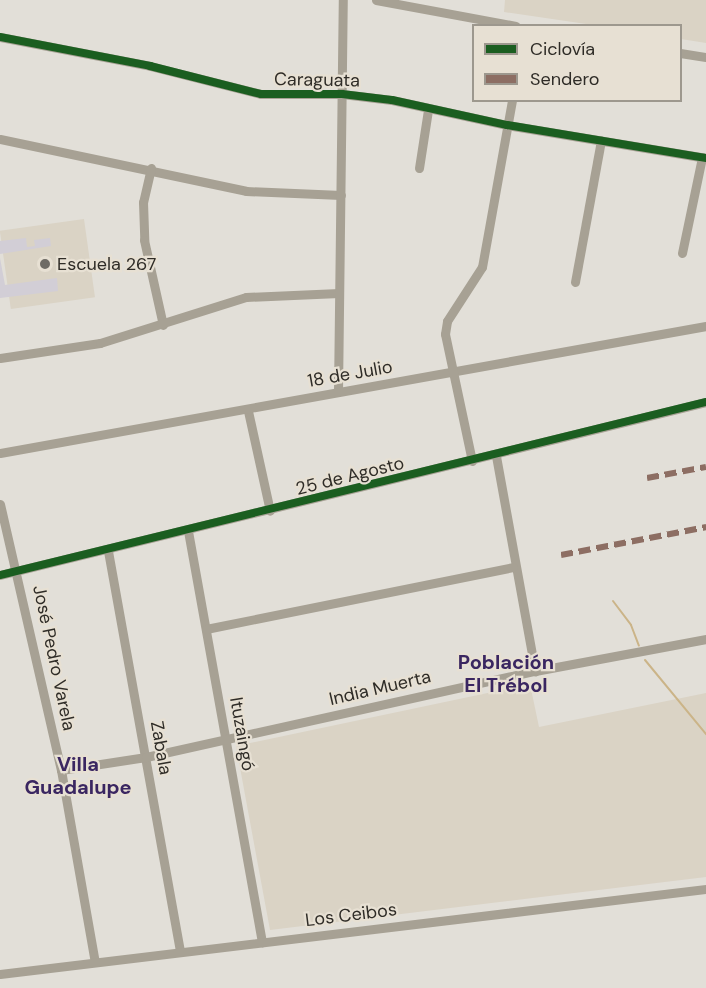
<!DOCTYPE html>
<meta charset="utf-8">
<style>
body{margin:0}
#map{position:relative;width:706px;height:988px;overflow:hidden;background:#e2dfd8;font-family:"DM Sans",sans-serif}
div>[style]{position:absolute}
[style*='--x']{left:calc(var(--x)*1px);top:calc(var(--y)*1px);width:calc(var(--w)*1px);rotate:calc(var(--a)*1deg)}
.built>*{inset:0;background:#dad3c5;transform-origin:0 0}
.stream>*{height:2px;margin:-1px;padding:0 1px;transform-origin:1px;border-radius:1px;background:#cbb488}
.building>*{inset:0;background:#d2ced6}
.street>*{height:9px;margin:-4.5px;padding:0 4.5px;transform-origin:4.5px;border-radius:4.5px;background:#a7a194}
.quiet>*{height:6px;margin-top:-3px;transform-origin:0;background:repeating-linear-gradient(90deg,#8d6e63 0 12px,transparent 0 18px)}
.cycleway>*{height:8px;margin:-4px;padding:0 4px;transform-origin:4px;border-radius:4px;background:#1b5e20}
.dots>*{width:16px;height:16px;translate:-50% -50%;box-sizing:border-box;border:3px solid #e7e0d3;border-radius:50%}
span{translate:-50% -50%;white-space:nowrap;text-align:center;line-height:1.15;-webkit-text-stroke:4.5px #e7e0d3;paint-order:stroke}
.street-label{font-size:18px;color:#2f2c27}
.poi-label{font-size:18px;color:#2f2c27}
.left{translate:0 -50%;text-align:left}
.neighbourhood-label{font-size:20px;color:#3a2661;font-weight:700}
.legend{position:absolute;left:472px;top:24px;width:210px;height:78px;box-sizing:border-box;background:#e7e0d3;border:2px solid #9d988e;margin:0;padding:8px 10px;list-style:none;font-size:18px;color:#2f2c27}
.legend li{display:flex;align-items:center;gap:12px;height:30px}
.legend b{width:30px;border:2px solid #9d988e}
</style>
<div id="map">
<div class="built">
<i style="clip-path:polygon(505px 0,706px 0,706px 43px,681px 39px,680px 26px,593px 25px,504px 12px)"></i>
<i style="left:84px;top:219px;width:79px;height:85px;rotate:82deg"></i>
<i style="clip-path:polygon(530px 684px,539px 727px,706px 693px,706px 877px,270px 930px,236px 746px)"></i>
</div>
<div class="stream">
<i style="--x:613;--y:601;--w:30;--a:53"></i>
<i style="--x:631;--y:625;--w:22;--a:69"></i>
<i style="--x:645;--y:660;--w:96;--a:50.5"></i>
</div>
<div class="building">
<i style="clip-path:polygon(26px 238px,27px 247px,35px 246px,34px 240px,50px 238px,51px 246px,0 254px,0 241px)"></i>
<i style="clip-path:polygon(0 258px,5px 285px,57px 278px,58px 291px,0 298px)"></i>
</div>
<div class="street">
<i style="--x:376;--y:0;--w:142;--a:10.5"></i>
<i style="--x:0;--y:37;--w:153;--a:10.9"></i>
<i style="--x:150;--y:66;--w:114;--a:14.2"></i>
<i style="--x:261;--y:94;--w:81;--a:0"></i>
<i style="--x:342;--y:94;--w:50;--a:6.8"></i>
<i style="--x:392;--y:100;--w:118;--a:12.3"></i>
<i style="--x:507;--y:125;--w:202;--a:9.4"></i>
<i style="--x:680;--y:53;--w:26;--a:9"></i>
<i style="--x:0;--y:139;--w:251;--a:11.9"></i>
<i style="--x:246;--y:191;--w:95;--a:2.4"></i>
<i style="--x:151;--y:168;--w:35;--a:103"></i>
<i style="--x:143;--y:202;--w:38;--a:88"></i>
<i style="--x:144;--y:240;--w:87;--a:77.4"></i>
<i style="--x:419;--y:168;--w:59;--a:-81.2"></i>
<i style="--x:682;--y:253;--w:98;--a:-78.2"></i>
<i style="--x:575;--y:282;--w:144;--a:-79.6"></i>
<i style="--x:0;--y:358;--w:101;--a:-8.5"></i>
<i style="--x:100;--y:343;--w:153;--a:-17.5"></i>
<i style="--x:246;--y:297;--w:93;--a:-2.5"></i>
<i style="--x:338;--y:392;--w:392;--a:-89.3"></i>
<i style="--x:248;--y:411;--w:102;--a:77.6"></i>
<i style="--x:0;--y:453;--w:717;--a:-10.2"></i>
<i style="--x:496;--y:456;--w:219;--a:79.7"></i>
<i style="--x:472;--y:461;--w:130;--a:-102"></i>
<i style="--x:445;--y:334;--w:13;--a:-81"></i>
<i style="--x:447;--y:321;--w:64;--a:-57.1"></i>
<i style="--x:482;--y:267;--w:170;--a:-79.8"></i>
<i style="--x:0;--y:504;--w:273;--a:77.1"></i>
<i style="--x:61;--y:770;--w:195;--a:80"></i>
<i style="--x:188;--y:531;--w:418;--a:79.8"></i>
<i style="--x:108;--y:551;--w:407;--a:79.8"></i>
<i style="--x:0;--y:575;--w:727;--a:-13.77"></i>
<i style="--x:206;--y:629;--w:313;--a:-11.4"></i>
<i style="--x:61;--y:770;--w:86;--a:-8.7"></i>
<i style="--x:146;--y:757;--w:398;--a:-12.5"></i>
<i style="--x:535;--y:671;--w:174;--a:-10.6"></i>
<i style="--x:0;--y:974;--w:711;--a:-6.87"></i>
</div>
<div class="quiet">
<i style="--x:647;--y:478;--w:60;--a:-10.6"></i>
<i style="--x:561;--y:555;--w:148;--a:-10.9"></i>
</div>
<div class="cycleway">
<i style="--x:0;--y:37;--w:153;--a:10.9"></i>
<i style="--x:150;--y:66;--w:114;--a:14.2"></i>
<i style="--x:261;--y:94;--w:81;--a:0"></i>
<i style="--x:342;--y:94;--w:50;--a:6.8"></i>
<i style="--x:392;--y:100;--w:118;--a:12.3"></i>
<i style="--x:507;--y:125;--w:202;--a:9.4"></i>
<i style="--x:0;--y:575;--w:727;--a:-13.77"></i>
</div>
<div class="dots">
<i style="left:45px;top:264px;background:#6e6b65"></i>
</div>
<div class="street-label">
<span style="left:317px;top:80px;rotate:1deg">Caraguata</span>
<span style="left:350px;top:374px;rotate:-10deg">18 de Julio</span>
<span style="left:350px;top:476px;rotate:-14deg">25 de Agosto</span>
<span style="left:54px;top:658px;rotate:78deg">José Pedro Varela</span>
<span style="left:380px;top:688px;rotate:-13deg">India Muerta</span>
<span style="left:242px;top:734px;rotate:80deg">Ituzaingó</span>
<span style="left:161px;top:748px;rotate:80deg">Zabala</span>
<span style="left:351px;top:915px;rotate:-7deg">Los Ceibos</span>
</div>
<div class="poi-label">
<span class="left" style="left:57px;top:264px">Escuela 267</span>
</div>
<div class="neighbourhood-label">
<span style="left:506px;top:674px">Población<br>El Trébol</span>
<span style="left:78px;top:776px">Villa<br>Guadalupe</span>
</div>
<ul class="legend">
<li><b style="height:8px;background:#1b5e20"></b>Ciclovía</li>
<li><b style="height:8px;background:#8d6e63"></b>Sendero</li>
</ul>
</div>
